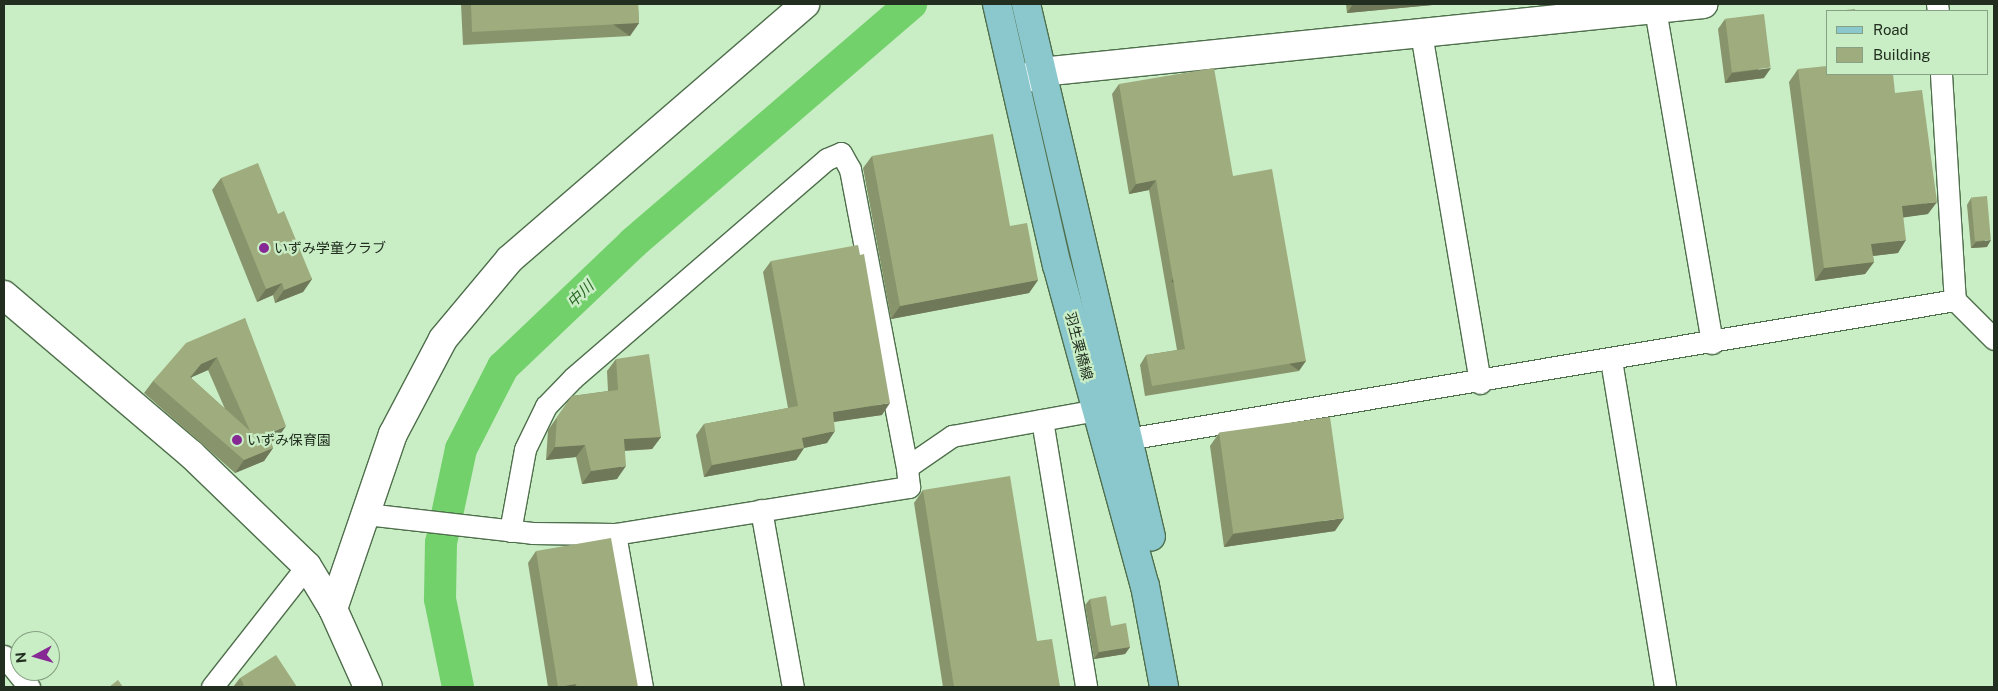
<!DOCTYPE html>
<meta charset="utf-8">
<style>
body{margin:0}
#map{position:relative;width:1998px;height:691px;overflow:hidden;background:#c9edc5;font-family:"Public Sans","Noto Sans JP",sans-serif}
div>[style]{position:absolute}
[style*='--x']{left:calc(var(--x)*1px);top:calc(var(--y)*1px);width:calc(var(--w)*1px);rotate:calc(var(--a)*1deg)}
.river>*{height:32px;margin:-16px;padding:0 16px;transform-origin:16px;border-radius:16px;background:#72d16b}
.roads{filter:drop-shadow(1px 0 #4f6f4c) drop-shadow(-1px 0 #4f6f4c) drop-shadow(0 1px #4f6f4c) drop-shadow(0 -1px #4f6f4c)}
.minor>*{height:21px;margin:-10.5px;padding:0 10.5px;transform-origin:10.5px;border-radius:10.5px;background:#fff}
.tertiary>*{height:28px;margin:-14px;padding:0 14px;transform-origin:14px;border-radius:14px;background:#fff}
.primary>*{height:28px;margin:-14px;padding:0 14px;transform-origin:14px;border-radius:14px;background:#8bc8cd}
.wall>*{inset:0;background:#88946c}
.shaded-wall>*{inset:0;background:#6f7858;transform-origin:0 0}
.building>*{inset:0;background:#9eac7e;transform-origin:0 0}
.dots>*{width:14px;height:14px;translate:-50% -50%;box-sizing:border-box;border:2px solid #c9edc5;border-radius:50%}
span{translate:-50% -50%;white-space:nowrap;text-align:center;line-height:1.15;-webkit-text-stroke:4.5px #c9edc5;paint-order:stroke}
.poi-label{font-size:14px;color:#222f20}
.left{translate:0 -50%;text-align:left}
.street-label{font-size:14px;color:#222f20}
.water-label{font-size:15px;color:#266422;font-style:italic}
.frame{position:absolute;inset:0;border:5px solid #222f20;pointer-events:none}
.legend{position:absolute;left:1826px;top:10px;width:162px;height:65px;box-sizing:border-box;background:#c9edc5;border:1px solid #86a183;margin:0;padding:6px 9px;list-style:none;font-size:15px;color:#222f20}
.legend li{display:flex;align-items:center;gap:10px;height:25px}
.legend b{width:25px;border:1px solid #86a183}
.north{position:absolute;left:10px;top:631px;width:50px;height:50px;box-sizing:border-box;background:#c9edc5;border:1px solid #86a183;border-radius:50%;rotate:264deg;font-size:14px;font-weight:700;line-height:20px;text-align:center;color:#222f20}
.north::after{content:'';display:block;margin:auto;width:18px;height:22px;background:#872994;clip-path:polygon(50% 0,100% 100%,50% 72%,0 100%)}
</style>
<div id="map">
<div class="river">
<i style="--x:458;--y:687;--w:90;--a:-101.6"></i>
<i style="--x:440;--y:599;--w:56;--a:-89"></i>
<i style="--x:441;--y:543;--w:96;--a:-78"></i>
<i style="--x:461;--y:449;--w:92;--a:-62.9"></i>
<i style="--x:503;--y:367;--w:180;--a:-43.6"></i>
<i style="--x:633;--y:243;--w:367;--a:-40.7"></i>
</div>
<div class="roads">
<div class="minor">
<i style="--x:1937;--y:4;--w:7;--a:82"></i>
<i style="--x:1655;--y:9;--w:339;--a:80.3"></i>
<i style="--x:1421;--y:33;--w:355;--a:80.4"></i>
<i style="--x:1941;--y:74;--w:226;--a:86.5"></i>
<i style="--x:1955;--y:300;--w:55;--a:45"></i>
<i style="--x:1611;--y:360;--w:331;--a:80.6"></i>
<i style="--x:1042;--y:420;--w:271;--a:80.6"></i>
<i style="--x:1127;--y:439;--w:840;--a:-9.53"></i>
<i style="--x:761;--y:510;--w:180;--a:79.8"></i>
<i style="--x:366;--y:514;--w:167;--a:6.5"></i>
<i style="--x:532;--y:533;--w:83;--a:0.7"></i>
<i style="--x:615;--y:534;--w:298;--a:-9.1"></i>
<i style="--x:909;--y:487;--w:20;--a:-96"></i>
<i style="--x:907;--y:467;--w:55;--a:-34.6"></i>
<i style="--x:952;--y:436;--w:147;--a:-10.2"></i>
<i style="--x:510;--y:531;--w:83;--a:-79.6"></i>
<i style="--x:525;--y:449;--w:48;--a:-64"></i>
<i style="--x:546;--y:406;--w:39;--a:-46"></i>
<i style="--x:573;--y:378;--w:335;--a:-40.8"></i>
<i style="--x:827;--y:159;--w:15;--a:-23"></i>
<i style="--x:841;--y:153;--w:18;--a:61"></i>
<i style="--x:850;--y:169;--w:303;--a:79.2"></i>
<i style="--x:615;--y:534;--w:155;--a:80"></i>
<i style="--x:4;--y:656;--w:40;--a:51"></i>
<i style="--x:212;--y:687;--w:154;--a:-51.9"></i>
</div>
<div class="tertiary">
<i style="--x:1017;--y:82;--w:26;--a:-23"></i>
<i style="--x:1041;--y:72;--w:666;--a:-5.86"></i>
<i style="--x:4;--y:295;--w:245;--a:40.4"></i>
<i style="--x:191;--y:454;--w:161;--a:44"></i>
<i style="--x:307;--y:566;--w:50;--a:58.8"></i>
<i style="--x:333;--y:609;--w:85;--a:65.8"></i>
<i style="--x:333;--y:609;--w:185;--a:-71.1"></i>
<i style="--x:393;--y:434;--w:107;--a:-62.2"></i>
<i style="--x:443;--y:339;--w:104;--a:-50.1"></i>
<i style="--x:510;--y:259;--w:390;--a:-40.8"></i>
</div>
<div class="primary">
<i style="--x:997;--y:4;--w:268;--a:77.1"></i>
<i style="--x:1057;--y:265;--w:333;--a:74.7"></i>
<i style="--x:1145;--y:586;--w:103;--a:79.3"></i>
<i style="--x:1026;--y:4;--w:547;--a:76.8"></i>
</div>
</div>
<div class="wall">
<i style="clip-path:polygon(461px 4px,638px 4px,639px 23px,630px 36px,463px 45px)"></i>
<i style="clip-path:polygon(1346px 4px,1443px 4px,1347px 13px)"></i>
<i style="clip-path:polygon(1725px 19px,1764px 78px,1725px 83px,1718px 29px)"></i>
<i style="clip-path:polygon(1798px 69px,1895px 93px,1928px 214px,1903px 217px,1898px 253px,1873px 256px,1874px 262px,1865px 274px,1815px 281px,1789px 82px)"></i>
<i style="clip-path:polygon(1119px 84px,1233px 176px,1299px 371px,1145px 396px,1140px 365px,1146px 355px,1177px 350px,1149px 190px,1129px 194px,1112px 94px)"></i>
<i style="clip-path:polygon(872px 156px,1010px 226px,1038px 280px,1029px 293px,891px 319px,863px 168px)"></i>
<i style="clip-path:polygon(221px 178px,278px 214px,312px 279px,303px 292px,275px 303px,273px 295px,257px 302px,212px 190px)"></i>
<i style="clip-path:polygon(1971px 198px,1987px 247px,1971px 248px,1967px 205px)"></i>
<i style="clip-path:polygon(771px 261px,882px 415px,834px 422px,827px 443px,804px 448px,796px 460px,704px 477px,696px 435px,704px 424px,788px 408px,763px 272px)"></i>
<i style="clip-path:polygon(evenodd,245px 318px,277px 439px,271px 442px,273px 448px,264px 461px,235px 473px,144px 393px,153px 381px,245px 318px,208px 370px,225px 409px,191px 378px,192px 377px,208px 370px)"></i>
<i style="clip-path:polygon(616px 359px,661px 437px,652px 449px,625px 451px,617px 479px,582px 484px,576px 457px,546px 460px,548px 430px,572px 396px,608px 391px,607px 371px)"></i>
<i style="clip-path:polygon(1219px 433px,1335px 531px,1224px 547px,1210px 446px)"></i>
<i style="clip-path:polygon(923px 490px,1037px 641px,1060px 687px,943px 687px,914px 503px)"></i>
<i style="clip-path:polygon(536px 551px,638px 687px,548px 687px,528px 563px)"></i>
<i style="clip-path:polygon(1090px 599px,1111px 626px,1130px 647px,1125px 654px,1094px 659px,1085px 605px)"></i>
<i style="clip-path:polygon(240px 678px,297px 687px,233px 687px)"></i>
</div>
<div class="shaded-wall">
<i style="clip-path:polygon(1353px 4px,1443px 4px,1347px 13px)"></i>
<i style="left:639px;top:23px;width:16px;height:167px;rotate:125deg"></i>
<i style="clip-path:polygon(1771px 68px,1764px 78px,1725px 83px,1732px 73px)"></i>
<i style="clip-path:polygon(1156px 180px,1149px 190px,1129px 194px,1136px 184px)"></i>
<i style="clip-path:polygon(1937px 202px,1928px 214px,1893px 219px,1902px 206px)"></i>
<i style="clip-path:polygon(1906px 240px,1898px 253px,1863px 257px,1871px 244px)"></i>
<i style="clip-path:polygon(1991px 240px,1987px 247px,1971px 248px,1976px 242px)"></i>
<i style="clip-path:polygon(1874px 262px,1865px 274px,1815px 281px,1824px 268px)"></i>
<i style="clip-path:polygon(312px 279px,303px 292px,275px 303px,284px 290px)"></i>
<i style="clip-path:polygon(1038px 280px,1029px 293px,891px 319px,900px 306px)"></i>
<i style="clip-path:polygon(282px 283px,273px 295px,257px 302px,266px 289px)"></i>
<i style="clip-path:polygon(217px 357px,208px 370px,192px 377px,181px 390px,201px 364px)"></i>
<i style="left:1306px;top:361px;width:12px;height:156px;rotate:125deg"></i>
<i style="clip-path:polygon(890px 403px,882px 415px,825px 423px,833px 412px)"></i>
<i style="clip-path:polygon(286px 426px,277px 439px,259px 446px,268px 434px)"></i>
<i style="clip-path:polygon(835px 431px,827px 443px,794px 450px,802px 438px)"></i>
<i style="clip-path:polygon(661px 437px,652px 449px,615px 451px,624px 439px)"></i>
<i style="clip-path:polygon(585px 445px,576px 457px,546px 460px,555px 447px)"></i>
<i style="clip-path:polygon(273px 448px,264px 461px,235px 473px,244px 460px)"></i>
<i style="clip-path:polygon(804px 448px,796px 460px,704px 477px,712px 465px)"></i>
<i style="clip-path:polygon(626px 466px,617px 479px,582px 484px,591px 471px)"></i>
<i style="clip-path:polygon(1344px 518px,1335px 531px,1224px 547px,1233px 534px)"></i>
<i style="clip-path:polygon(1130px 647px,1125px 654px,1094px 659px,1099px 652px)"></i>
<i style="clip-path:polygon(576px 684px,574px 687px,558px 687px)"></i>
</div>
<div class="building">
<i style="clip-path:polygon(471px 4px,638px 4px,639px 23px,472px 32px)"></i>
<i style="clip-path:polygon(1855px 9px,1855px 11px,1837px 11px)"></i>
<i style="left:1764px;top:14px;width:54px;height:39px;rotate:83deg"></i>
<i style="clip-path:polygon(1827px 66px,1827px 74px,1893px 74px,1895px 93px,1922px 90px,1937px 202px,1902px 206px,1906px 240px,1871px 244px,1874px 262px,1824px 268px,1798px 69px)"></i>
<i style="clip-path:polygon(1214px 68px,1233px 176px,1272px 169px,1306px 361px,1152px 386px,1146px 355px,1185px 349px,1156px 180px,1136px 184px,1119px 84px)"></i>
<i style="clip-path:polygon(993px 134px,1010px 226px,1027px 223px,1038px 280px,900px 306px,872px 156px)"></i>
<i style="clip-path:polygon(258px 163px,278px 214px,284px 211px,312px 279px,284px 290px,282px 283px,266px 289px,221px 178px)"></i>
<i style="left:1987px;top:196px;width:44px;height:16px;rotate:85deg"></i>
<i style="clip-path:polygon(858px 245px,860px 255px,864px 254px,890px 403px,833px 412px,835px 431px,802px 438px,804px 448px,712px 465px,704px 424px,798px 406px,771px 261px)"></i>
<i style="clip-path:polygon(evenodd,245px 318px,286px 426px,268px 434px,273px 448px,244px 460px,153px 381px,186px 343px,245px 318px,217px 357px,250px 431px,190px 377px,201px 364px,217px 357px)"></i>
<i style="clip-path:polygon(649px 354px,661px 437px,624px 439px,626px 466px,591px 471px,585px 445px,555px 447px,557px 417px,572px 396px,618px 390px,616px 359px)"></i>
<i style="left:1330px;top:417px;width:102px;height:112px;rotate:82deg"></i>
<i style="clip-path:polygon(1010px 476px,1037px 641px,1052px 639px,1060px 687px,954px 687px,923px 490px)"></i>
<i style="clip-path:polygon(611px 538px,638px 687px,577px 687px,576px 684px,558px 687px,536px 551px)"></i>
<i style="clip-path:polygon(1106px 596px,1111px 626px,1126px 623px,1130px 647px,1099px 652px,1090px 599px)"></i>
<i style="clip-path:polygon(276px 655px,297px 687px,241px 687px,244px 685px,240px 678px)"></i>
<i style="clip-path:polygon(118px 680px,123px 687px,109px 687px)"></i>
</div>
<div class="dots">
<i style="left:264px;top:248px;background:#872994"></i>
<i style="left:237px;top:440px;background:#872994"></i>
</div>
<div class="poi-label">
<span class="left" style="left:274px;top:248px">いずみ学童クラブ</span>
<span class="left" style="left:247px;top:440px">いずみ保育園</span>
</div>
<div class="street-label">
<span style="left:1079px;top:346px;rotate:75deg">羽生栗橋線</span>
</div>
<div class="water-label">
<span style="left:580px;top:294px;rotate:-44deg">中川</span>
</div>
<div class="frame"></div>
<ul class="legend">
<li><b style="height:6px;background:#8bc8cd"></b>Road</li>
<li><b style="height:14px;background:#9eac7e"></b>Building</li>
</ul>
<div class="north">N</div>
</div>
